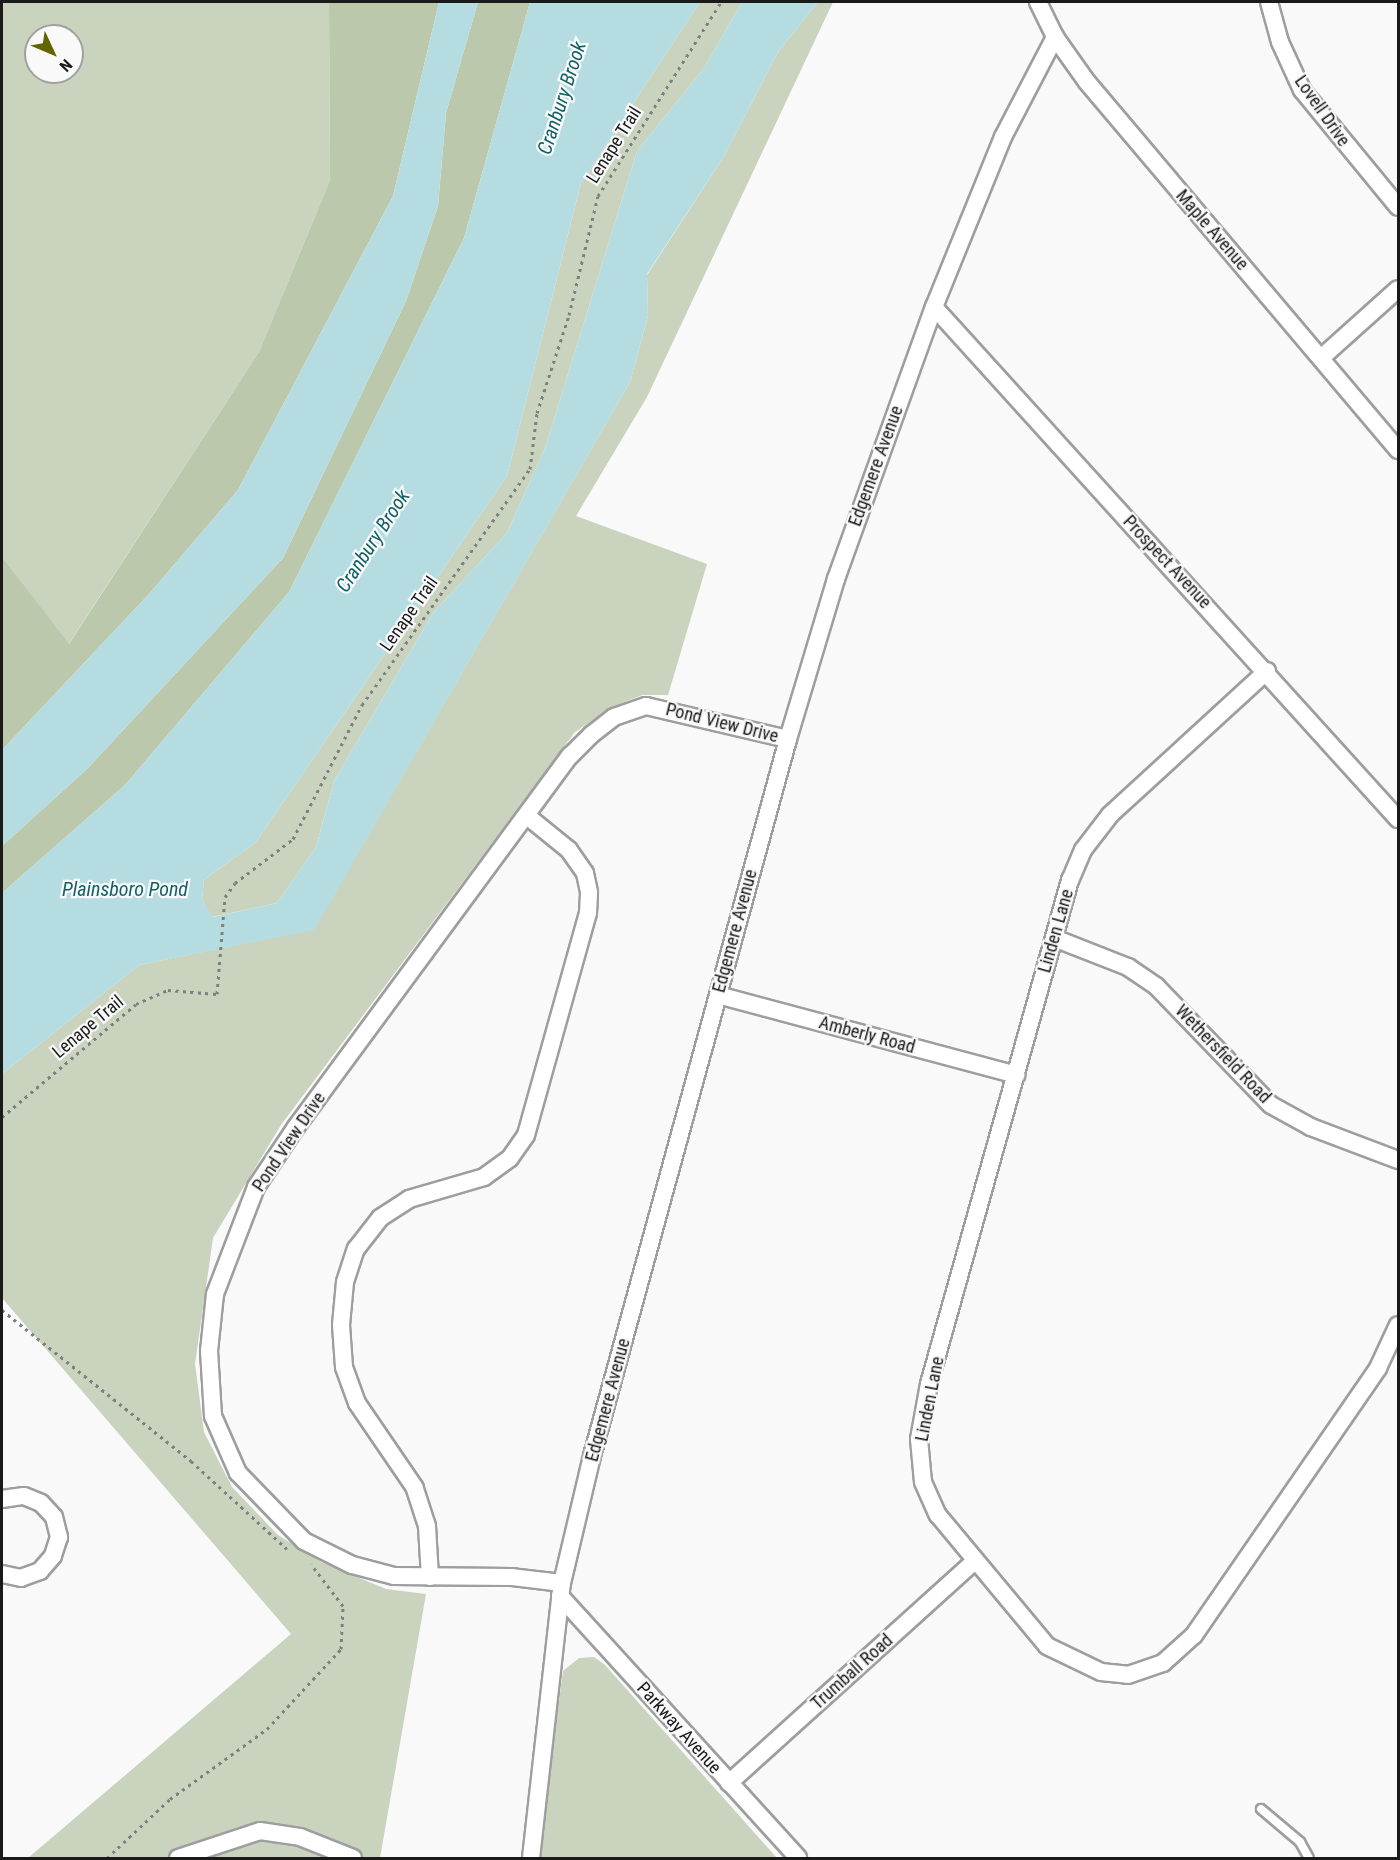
<!DOCTYPE html>
<style>
body{margin:0}
#map{position:relative;width:1400px;height:1860px;overflow:hidden;background:#f9f9fa;font-family:"Roboto Condensed",sans-serif}
div>[style]{position:absolute}
[style*='--x']{left:calc(var(--x)*1px);top:calc(var(--y)*1px);width:calc(var(--w)*1px);rotate:calc(var(--a)*1deg)}
.green>*{inset:0;background:#c9d3bd}
.forest>*{inset:0;background:#bbc8ab}
.water>*{inset:0;background:#b5dde1}
.path>*{height:3px;margin-top:-1.5px;transform-origin:0;background:repeating-linear-gradient(90deg,#7f7f7f 0 3px,transparent 0 7.5px)}
.roads{filter:drop-shadow(2px 0 #9e9e9f) drop-shadow(-2px 0 #9e9e9f) drop-shadow(0 2px #9e9e9f) drop-shadow(0 -2px #9e9e9f)}
.service>*{height:8px;margin:-4px;padding:0 4px;transform-origin:4px;border-radius:4px;background:#fff}
.minor>*{height:16px;margin:-8px;padding:0 8px;transform-origin:8px;border-radius:8px;background:#fff}
span{translate:-50% -50%;white-space:nowrap;text-align:center;line-height:1.15;-webkit-text-stroke:4.5px #f9f9fa;paint-order:stroke}
.street-label{font-size:18px;color:#1a1a1a}
.water-label{font-size:20px;color:#116167;font-style:italic}
.frame{position:absolute;inset:0;border:3px solid #1a1a1a;pointer-events:none}
.north{position:absolute;left:24px;top:24px;width:60px;height:60px;box-sizing:border-box;background:#f9f9fa;border:2px solid #a0a0a0;border-radius:50%;rotate:134deg;font-size:16px;font-weight:700;line-height:24px;text-align:center;color:#1a1a1a}
.north::after{content:'';display:block;margin:auto;width:21px;height:27px;background:#636500;clip-path:polygon(50% 0,100% 100%,50% 72%,0 100%)}
</style>
<div id="map">
<div class="green">
<i style="clip-path:polygon(evenodd,2px 2px,329px 2px,330px 180px,259px 352px,68px 645px,2px 557px,2px 2px,36px 36px,72px 36px,72px 72px,36px 72px,36px 36px)"></i>
<i style="clip-path:polygon(700px 2px,742px 2px,704px 68px,637px 151px,545px 448px,507px 533px,433px 613px,334px 781px,316px 847px,277px 903px,212px 917px,202px 899px,204px 880px,256px 842px,507px 476px,581px 183px)"></i>
<i style="clip-path:polygon(818px 2px,833px 2px,647px 397px,576px 516px,707px 564px,668px 695px,642px 695px,615px 706px,575px 732px,281px 1125px,213px 1238px,195px 1364px,204px 1432px,232px 1487px,278px 1535px,321px 1562px,386px 1589px,426px 1594px,380px 1858px,28px 1858px,291px 1634px,2px 1298px,2px 1074px,139px 965px,314px 929px,630px 382px,648px 316px,647px 275px,723px 158px,778px 52px)"></i>
<i style="clip-path:polygon(594px 1657px,605px 1665px,777px 1858px,538px 1858px,563px 1671px,579px 1658px)"></i>
</div>
<div class="forest">
<i style="clip-path:polygon(329px 2px,439px 2px,393px 196px,238px 490px,149px 594px,2px 750px,2px 557px,69px 644px,259px 352px,330px 180px)"></i>
<i style="clip-path:polygon(478px 2px,530px 2px,464px 238px,289px 592px,126px 784px,2px 893px,2px 846px,88px 768px,283px 558px,406px 301px,438px 206px,446px 113px)"></i>
</div>
<div class="water">
<i style="clip-path:polygon(439px 2px,478px 2px,446px 113px,438px 206px,406px 301px,283px 558px,88px 768px,2px 846px,2px 750px,149px 594px,238px 490px,393px 196px)"></i>
<i style="clip-path:polygon(530px 2px,700px 2px,581px 183px,507px 476px,256px 842px,204px 880px,202px 899px,213px 917px,277px 903px,316px 847px,334px 781px,433px 613px,507px 533px,545px 448px,637px 151px,704px 68px,742px 2px,818px 2px,778px 52px,723px 158px,647px 274px,648px 316px,630px 382px,314px 930px,139px 965px,2px 1074px,2px 893px,126px 784px,289px 592px,464px 238px)"></i>
</div>
<div class="path">
<i style="--x:2;--y:1117;--w:175;--a:-40.1"></i>
<i style="--x:136;--y:1004;--w:35;--a:-24"></i>
<i style="--x:168;--y:990;--w:49;--a:4.7"></i>
<i style="--x:217;--y:994;--w:97;--a:-85.3"></i>
<i style="--x:225;--y:897;--w:17;--a:-54"></i>
<i style="--x:235;--y:883;--w:73;--a:-37.2"></i>
<i style="--x:293;--y:839;--w:151;--a:-62.8"></i>
<i style="--x:362;--y:705;--w:290;--a:-54.6"></i>
<i style="--x:530;--y:469;--w:56;--a:-82.9"></i>
<i style="--x:537;--y:413;--w:103;--a:-71.9"></i>
<i style="--x:569;--y:315;--w:122;--a:-76.3"></i>
<i style="--x:598;--y:196;--w:230;--a:-57.6"></i>
<i style="--x:2;--y:1310;--w:242;--a:38.6"></i>
<i style="--x:191;--y:1461;--w:130;--a:42.5"></i>
<i style="--x:107;--y:1858;--w:86;--a:-43.1"></i>
<i style="--x:170;--y:1799;--w:120;--a:-35.8"></i>
<i style="--x:267;--y:1729;--w:109;--a:-47.2"></i>
<i style="--x:341;--y:1649;--w:43;--a:-87.3"></i>
<i style="--x:343;--y:1606;--w:53;--a:-127.3"></i>
</div>
<div class="roads">
<div class="service">
<i style="--x:1261;--y:1809;--w:51;--a:40.2"></i>
<i style="--x:1300;--y:1842;--w:18;--a:61"></i>
</div>
<div class="minor">
<i style="--x:1038;--y:2;--w:39;--a:64"></i>
<i style="--x:1055;--y:37;--w:55;--a:54.6"></i>
<i style="--x:1087;--y:82;--w:482;--a:49.8"></i>
<i style="--x:1269;--y:2;--w:41;--a:74.6"></i>
<i style="--x:1280;--y:42;--w:53;--a:65.4"></i>
<i style="--x:1302;--y:90;--w:151;--a:50.6"></i>
<i style="--x:934;--y:307;--w:691;--a:47.82"></i>
<i style="--x:1321;--y:358;--w:103;--a:-41.9"></i>
<i style="--x:1267;--y:671;--w:213;--a:137.5"></i>
<i style="--x:1110;--y:815;--w:44;--a:127.6"></i>
<i style="--x:1083;--y:850;--w:33;--a:113"></i>
<i style="--x:1070;--y:880;--w:523;--a:105.63"></i>
<i style="--x:929;--y:1384;--w:56;--a:100.3"></i>
<i style="--x:919;--y:1439;--w:43;--a:84.7"></i>
<i style="--x:923;--y:1482;--w:36;--a:66"></i>
<i style="--x:938;--y:1515;--w:170;--a:50.2"></i>
<i style="--x:1047;--y:1646;--w:60;--a:25.7"></i>
<i style="--x:1101;--y:1672;--w:27;--a:6"></i>
<i style="--x:1128;--y:1675;--w:37;--a:-19"></i>
<i style="--x:1163;--y:1663;--w:42;--a:-42.1"></i>
<i style="--x:1194;--y:1635;--w:324;--a:-55.4"></i>
<i style="--x:1378;--y:1368;--w:47;--a:-65.1"></i>
<i style="--x:1054;--y:938;--w:79;--a:21.4"></i>
<i style="--x:1128;--y:967;--w:34;--a:34"></i>
<i style="--x:1156;--y:986;--w:165;--a:46"></i>
<i style="--x:1271;--y:1105;--w:46;--a:28.8"></i>
<i style="--x:1311;--y:1127;--w:93;--a:20.8"></i>
<i style="--x:718;--y:995;--w:309;--a:15"></i>
<i style="--x:2;--y:1499;--w:22;--a:-8"></i>
<i style="--x:24;--y:1496;--w:18;--a:22"></i>
<i style="--x:41;--y:1503;--w:19;--a:47"></i>
<i style="--x:54;--y:1517;--w:21;--a:76"></i>
<i style="--x:59;--y:1537;--w:20;--a:108"></i>
<i style="--x:53;--y:1556;--w:20;--a:131"></i>
<i style="--x:40;--y:1571;--w:20;--a:160"></i>
<i style="--x:21;--y:1578;--w:19;--a:-168"></i>
<i style="--x:430;--y:1577;--w:51;--a:-93.4"></i>
<i style="--x:427;--y:1526;--w:40;--a:-108"></i>
<i style="--x:415;--y:1488;--w:103;--a:-124.3"></i>
<i style="--x:357;--y:1403;--w:38;--a:-110"></i>
<i style="--x:344;--y:1367;--w:42;--a:-94.1"></i>
<i style="--x:341;--y:1325;--w:43;--a:-84.7"></i>
<i style="--x:345;--y:1282;--w:35;--a:-72"></i>
<i style="--x:356;--y:1249;--w:39;--a:-52"></i>
<i style="--x:380;--y:1218;--w:35;--a:-33"></i>
<i style="--x:409;--y:1199;--w:78;--a:-16.3"></i>
<i style="--x:484;--y:1177;--w:32;--a:-36"></i>
<i style="--x:510;--y:1158;--w:28;--a:-55"></i>
<i style="--x:526;--y:1135;--w:230;--a:-74.4"></i>
<i style="--x:588;--y:913;--w:21;--a:-87"></i>
<i style="--x:589;--y:892;--w:19;--a:-102"></i>
<i style="--x:585;--y:873;--w:28;--a:-125"></i>
<i style="--x:569;--y:850;--w:54;--a:-141"></i>
<i style="--x:562;--y:1583;--w:50;--a:-173.2"></i>
<i style="--x:512;--y:1577;--w:118;--a:-179.5"></i>
<i style="--x:394;--y:1576;--w:43;--a:-165.3"></i>
<i style="--x:352;--y:1565;--w:54;--a:-153.4"></i>
<i style="--x:304;--y:1541;--w:95;--a:-134.1"></i>
<i style="--x:238;--y:1473;--w:62;--a:-113.7"></i>
<i style="--x:213;--y:1416;--w:65;--a:-93.5"></i>
<i style="--x:209;--y:1351;--w:57;--a:-84"></i>
<i style="--x:215;--y:1294;--w:115;--a:-69"></i>
<i style="--x:256;--y:1187;--w:72;--a:-56.3"></i>
<i style="--x:296;--y:1127;--w:461;--a:-53.6"></i>
<i style="--x:570;--y:756;--w:30;--a:-45"></i>
<i style="--x:591;--y:735;--w:29;--a:-38"></i>
<i style="--x:614;--y:717;--w:34;--a:-19"></i>
<i style="--x:646;--y:706;--w:146;--a:13.1"></i>
<i style="--x:560;--y:1596;--w:354;--a:47.7"></i>
<i style="--x:729;--y:1783;--w:331;--a:-42.1"></i>
<i style="--x:178;--y:1858;--w:86;--a:-18.2"></i>
<i style="--x:260;--y:1831;--w:40;--a:8.5"></i>
<i style="--x:300;--y:1837;--w:57;--a:21.6"></i>
<i style="--x:531;--y:1858;--w:277;--a:-83.6"></i>
<i style="--x:562;--y:1583;--w:130;--a:-76.7"></i>
<i style="--x:592;--y:1456;--w:743;--a:-74.71"></i>
<i style="--x:788;--y:739;--w:167;--a:-73.3"></i>
<i style="--x:836;--y:579;--w:289;--a:-70.2"></i>
<i style="--x:934;--y:307;--w:183;--a:-67.9"></i>
<i style="--x:1003;--y:137;--w:113;--a:-62.5"></i>
</div>
</div>
<div class="street-label">
<span style="left:1322px;top:111px;rotate:55deg">Lovell Drive</span>
<span style="left:614px;top:145px;rotate:-58deg">Lenape Trail</span>
<span style="left:1212px;top:230px;rotate:49deg">Maple Avenue</span>
<span style="left:876px;top:466px;rotate:-70deg">Edgemere Avenue</span>
<span style="left:1167px;top:562px;rotate:47deg">Prospect Avenue</span>
<span style="left:409px;top:614px;rotate:-55deg">Lenape Trail</span>
<span style="left:722px;top:723px;rotate:14deg">Pond View Drive</span>
<span style="left:735px;top:931px;rotate:-75deg">Edgemere Avenue</span>
<span style="left:1056px;top:931px;rotate:-74deg">Linden Lane</span>
<span style="left:88px;top:1027px;rotate:-40deg">Lenape Trail</span>
<span style="left:867px;top:1035px;rotate:15deg">Amberly Road</span>
<span style="left:1223px;top:1054px;rotate:46deg">Wethersfield Road</span>
<span style="left:289px;top:1142px;rotate:-56deg">Pond View Drive</span>
<span style="left:930px;top:1399px;rotate:-79deg">Linden Lane</span>
<span style="left:608px;top:1400px;rotate:-75deg">Edgemere Avenue</span>
<span style="left:852px;top:1672px;rotate:-42deg">Trumball Road</span>
<span style="left:679px;top:1728px;rotate:48deg">Parkway Avenue</span>
</div>
<div class="water-label">
<span style="left:562px;top:98px;rotate:-72deg">Cranbury Brook</span>
<span style="left:373px;top:541px;rotate:-57deg">Cranbury Brook</span>
<span style="left:125px;top:889px">Plainsboro Pond</span>
</div>
<div class="frame"></div>
<div class="north">N</div>
</div>
